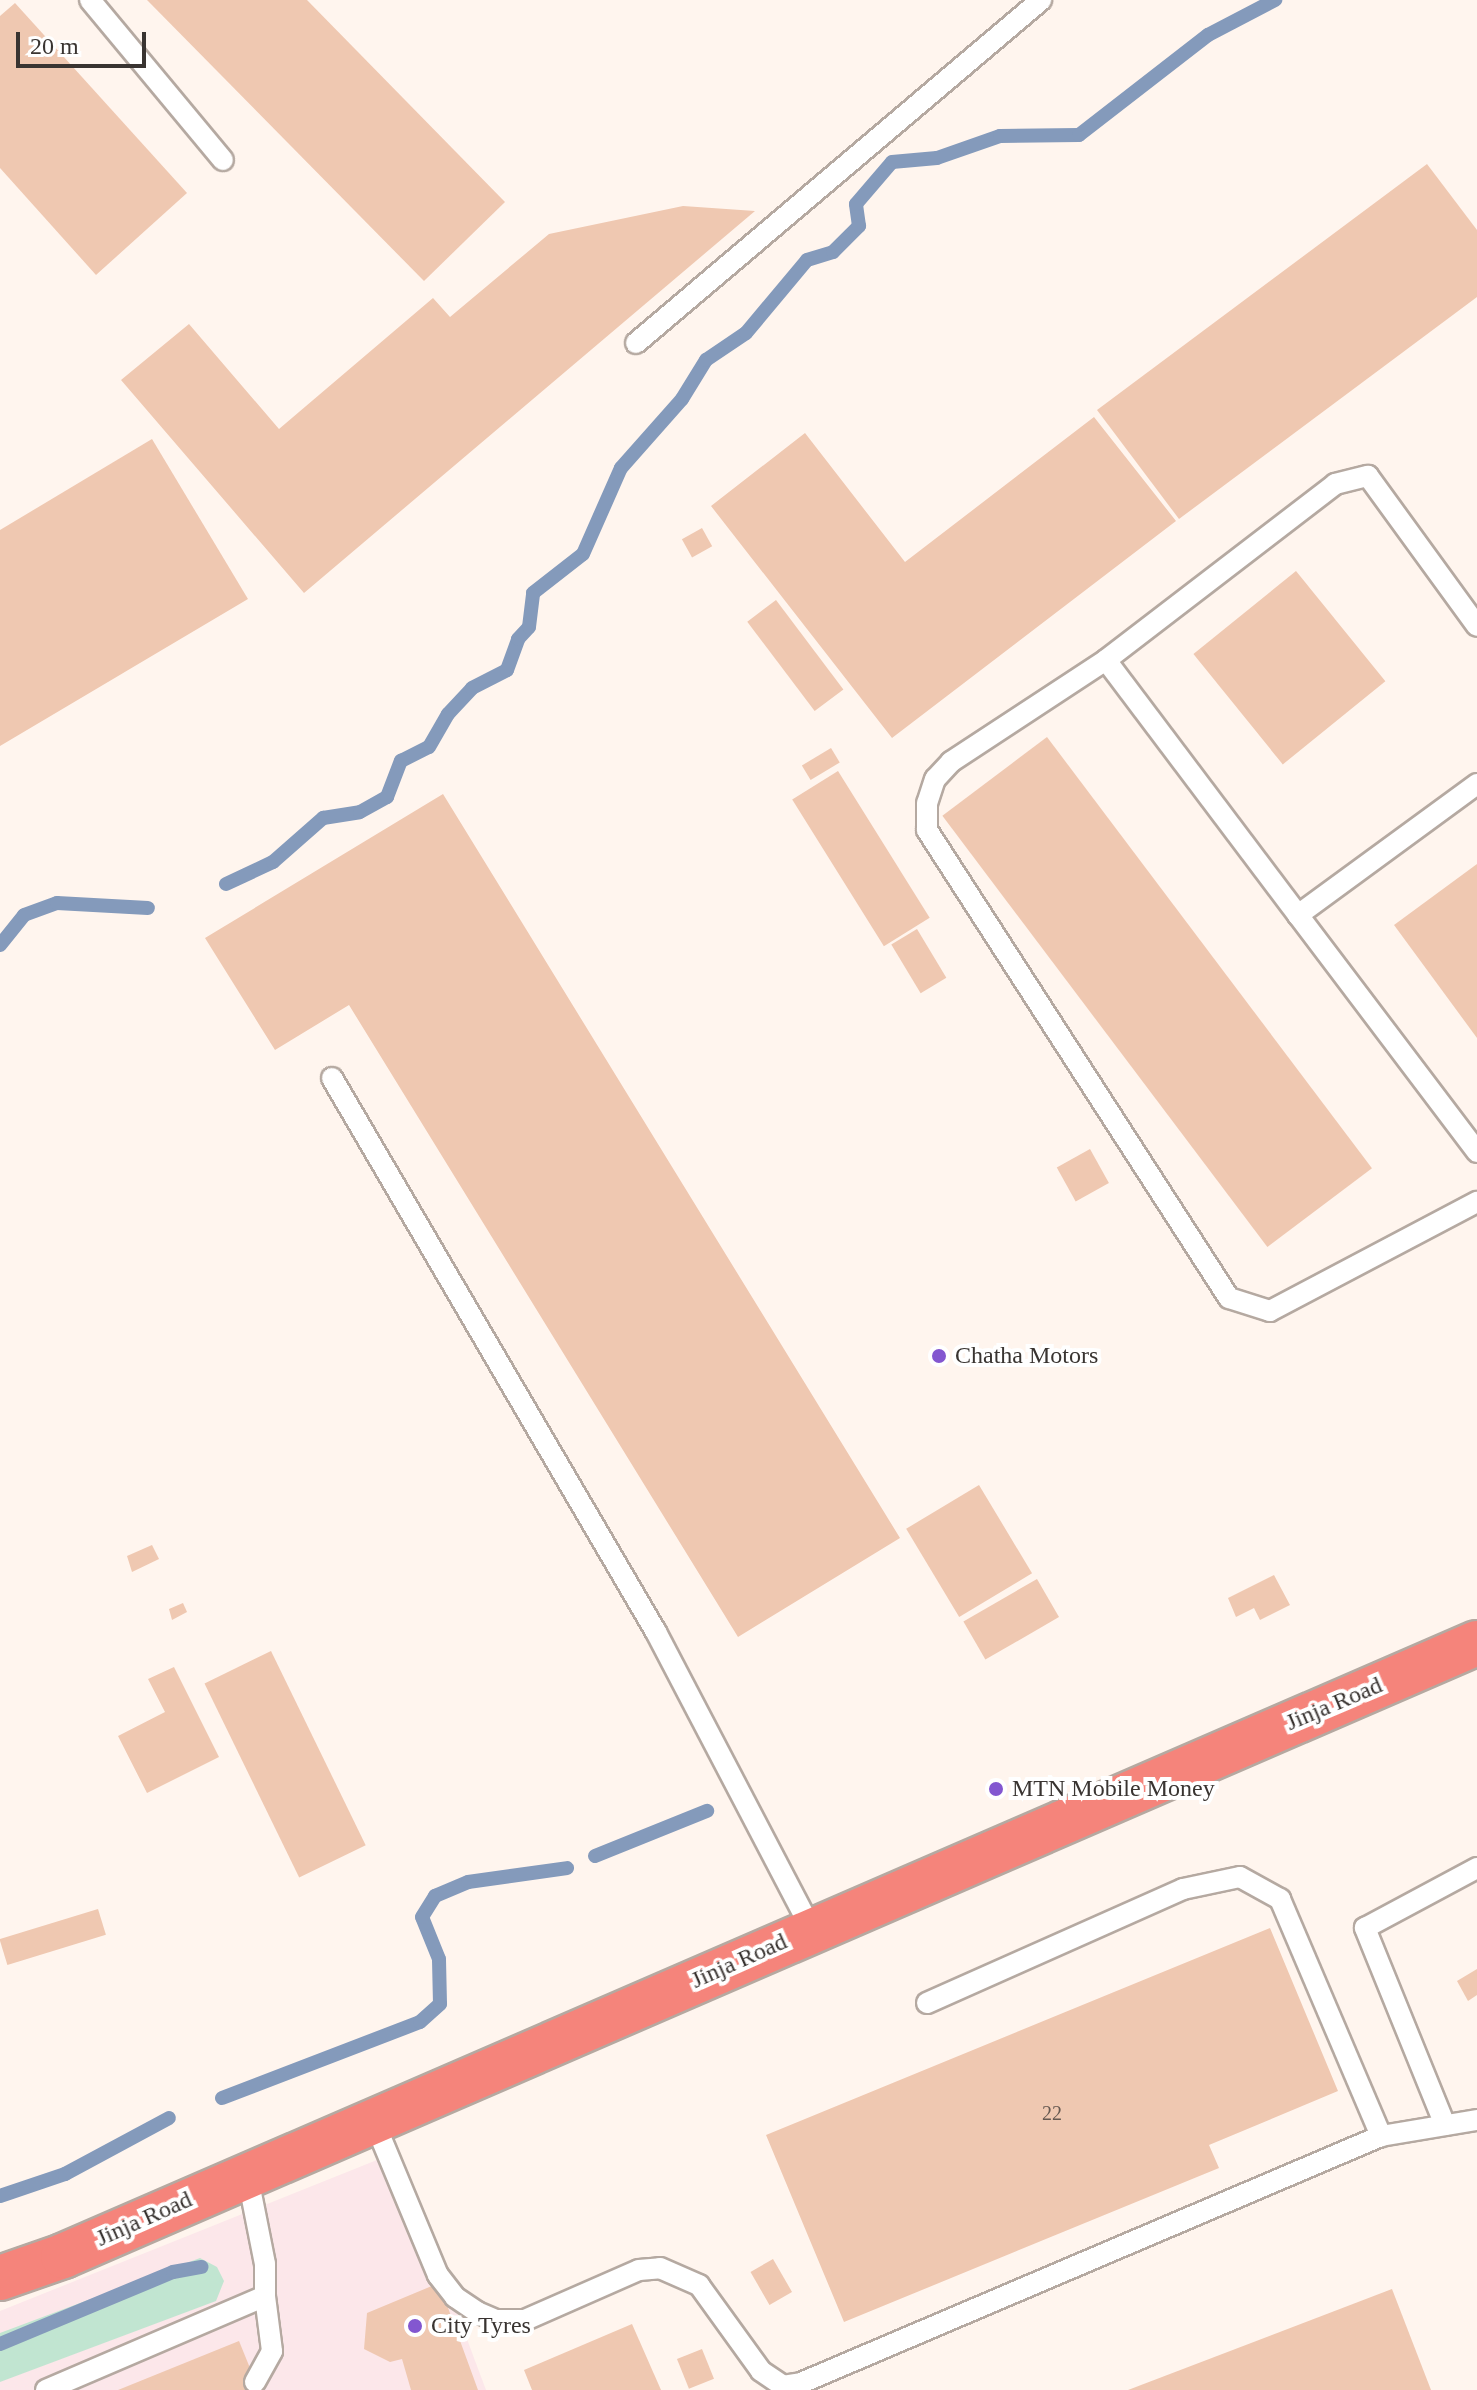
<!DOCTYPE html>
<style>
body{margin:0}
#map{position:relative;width:1477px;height:2390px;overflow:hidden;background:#fff5ee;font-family:"Times New Roman",serif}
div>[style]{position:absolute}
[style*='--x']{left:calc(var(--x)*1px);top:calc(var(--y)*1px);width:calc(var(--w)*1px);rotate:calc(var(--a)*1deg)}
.commercial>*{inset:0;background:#fce7ea}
.green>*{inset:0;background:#c1e5d1}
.stream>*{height:14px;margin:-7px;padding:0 7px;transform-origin:7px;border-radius:7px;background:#849abb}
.building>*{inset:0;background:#efc8b1;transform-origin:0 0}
.roads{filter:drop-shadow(2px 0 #b5a9a1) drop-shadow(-2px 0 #b5a9a1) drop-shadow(0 2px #b5a9a1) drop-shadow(0 -2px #b5a9a1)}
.lane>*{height:20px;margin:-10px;padding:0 10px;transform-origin:10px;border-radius:10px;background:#fff}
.highway>*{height:44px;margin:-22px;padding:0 22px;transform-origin:22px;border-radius:22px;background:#f5847b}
.dots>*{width:22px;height:22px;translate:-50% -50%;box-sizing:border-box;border:4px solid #fff;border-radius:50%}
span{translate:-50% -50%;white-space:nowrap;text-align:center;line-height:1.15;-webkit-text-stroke:8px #fff;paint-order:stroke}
.number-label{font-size:20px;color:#665951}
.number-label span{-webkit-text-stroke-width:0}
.poi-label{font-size:24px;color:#393431}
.left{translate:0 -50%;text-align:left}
.street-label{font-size:24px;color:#393431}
.scale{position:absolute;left:16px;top:32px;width:130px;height:36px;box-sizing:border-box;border:4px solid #393431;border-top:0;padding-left:10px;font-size:24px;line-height:28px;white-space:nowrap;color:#393431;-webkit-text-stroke:6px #fff;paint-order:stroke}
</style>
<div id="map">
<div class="commercial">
<i style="clip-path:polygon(397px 2152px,486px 2390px,0 2390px,0 2311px)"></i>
</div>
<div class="green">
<i style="clip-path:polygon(200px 2258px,217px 2267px,224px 2281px,216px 2301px,0 2382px,0 2333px)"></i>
</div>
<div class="stream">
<i style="--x:226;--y:884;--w:52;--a:-25.1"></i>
<i style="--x:273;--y:862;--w:67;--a:-41.3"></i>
<i style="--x:323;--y:818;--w:37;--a:-9"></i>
<i style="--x:360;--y:812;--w:31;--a:-29"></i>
<i style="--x:387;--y:797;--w:39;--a:-69"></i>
<i style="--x:401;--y:761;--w:31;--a:-27"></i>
<i style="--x:429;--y:747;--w:38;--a:-60"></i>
<i style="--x:448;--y:714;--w:35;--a:-47"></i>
<i style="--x:472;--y:688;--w:39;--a:-27"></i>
<i style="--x:507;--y:670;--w:33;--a:-70"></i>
<i style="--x:518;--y:639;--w:16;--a:-47"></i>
<i style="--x:529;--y:627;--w:34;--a:-83"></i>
<i style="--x:533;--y:593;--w:63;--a:-38"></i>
<i style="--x:583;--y:554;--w:94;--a:-66.2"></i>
<i style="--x:621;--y:468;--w:92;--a:-48.5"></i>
<i style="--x:682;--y:399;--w:46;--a:-58.4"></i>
<i style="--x:706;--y:360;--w:48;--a:-34"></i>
<i style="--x:746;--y:333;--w:95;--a:-50.1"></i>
<i style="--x:807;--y:260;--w:27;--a:-17"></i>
<i style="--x:833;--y:252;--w:37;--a:-45"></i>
<i style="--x:859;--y:226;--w:22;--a:-98"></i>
<i style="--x:856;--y:204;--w:55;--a:-49.4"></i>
<i style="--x:892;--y:162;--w:45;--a:-5.1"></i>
<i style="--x:937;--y:158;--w:67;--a:-19.2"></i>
<i style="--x:1000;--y:136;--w:79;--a:-0.7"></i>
<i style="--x:1079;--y:135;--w:163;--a:-37.8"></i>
<i style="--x:1208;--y:35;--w:76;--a:-27.6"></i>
<i style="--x:0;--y:945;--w:38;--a:-51"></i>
<i style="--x:24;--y:915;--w:35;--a:-20"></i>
<i style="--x:57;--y:903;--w:91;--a:3.1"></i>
<i style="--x:595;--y:1856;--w:121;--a:-21.9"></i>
<i style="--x:222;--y:2098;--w:212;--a:-21"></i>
<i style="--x:420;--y:2022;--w:27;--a:-42"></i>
<i style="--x:440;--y:2004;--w:45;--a:-91.3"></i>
<i style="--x:439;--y:1959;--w:45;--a:-112"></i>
<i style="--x:422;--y:1917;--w:25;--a:-58"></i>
<i style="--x:435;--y:1896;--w:36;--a:-23"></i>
<i style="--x:468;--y:1882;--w:100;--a:-8"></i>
<i style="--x:0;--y:2196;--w:69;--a:-18.7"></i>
<i style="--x:65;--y:2174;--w:118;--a:-28.3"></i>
<i style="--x:0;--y:2344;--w:187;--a:-22.6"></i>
<i style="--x:173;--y:2272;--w:29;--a:-10"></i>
</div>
<div class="building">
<i style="clip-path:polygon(147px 0,307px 0,505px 202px,424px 281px)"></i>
<i style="clip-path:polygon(15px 3px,187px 193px,96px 275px,0 168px,0 16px)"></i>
<i style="clip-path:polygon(1427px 164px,1477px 230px,1477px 297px,1179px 519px,1097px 410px)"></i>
<i style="clip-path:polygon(683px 206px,755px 211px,304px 593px,121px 380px,189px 324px,279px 429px,433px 298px,450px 317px,549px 234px)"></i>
<i style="clip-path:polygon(1094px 417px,1176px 521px,892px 738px,711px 506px,805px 433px,905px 562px)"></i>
<i style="clip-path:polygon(152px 439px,248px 599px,0 746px,0 530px)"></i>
<i style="left:702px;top:528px;width:21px;height:23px;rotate:61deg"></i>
<i style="left:1296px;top:571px;width:142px;height:132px;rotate:51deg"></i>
<i style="left:776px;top:600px;width:112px;height:36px;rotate:53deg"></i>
<i style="left:1047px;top:737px;width:540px;height:131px;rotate:53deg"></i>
<i style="left:831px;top:748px;width:17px;height:34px;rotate:59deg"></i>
<i style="left:838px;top:771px;width:173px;height:54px;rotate:58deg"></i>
<i style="clip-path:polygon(443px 794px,900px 1538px,738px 1637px,349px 1005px,275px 1050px,205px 938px)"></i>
<i style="clip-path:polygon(1477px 864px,1477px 1038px,1394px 925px)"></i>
<i style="left:917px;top:929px;width:57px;height:30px;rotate:59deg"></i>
<i style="left:1090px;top:1149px;width:39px;height:38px;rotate:61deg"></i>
<i style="left:979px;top:1485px;width:103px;height:85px;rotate:59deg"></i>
<i style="clip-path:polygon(152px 1545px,159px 1559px,132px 1572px,127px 1556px)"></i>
<i style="clip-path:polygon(1274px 1575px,1290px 1605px,1260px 1620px,1254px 1608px,1236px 1617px,1228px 1598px)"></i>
<i style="left:1037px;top:1579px;width:44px;height:85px;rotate:60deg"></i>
<i style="clip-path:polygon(183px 1603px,187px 1612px,172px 1620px,169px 1609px)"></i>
<i style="left:271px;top:1651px;width:216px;height:74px;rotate:64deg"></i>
<i style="clip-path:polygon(174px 1667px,219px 1757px,147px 1793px,118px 1736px,165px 1712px,148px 1679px)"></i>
<i style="left:98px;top:1909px;width:27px;height:103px;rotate:73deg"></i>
<i style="clip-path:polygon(1270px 1928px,1338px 2091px,1209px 2145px,1219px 2168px,844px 2322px,766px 2135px)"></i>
<i style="clip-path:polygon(1477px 1969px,1477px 1995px,1468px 2001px,1457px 1981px)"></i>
<i style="left:773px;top:2259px;width:38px;height:26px;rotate:60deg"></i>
<i style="clip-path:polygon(439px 2283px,478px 2390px,411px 2390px,402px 2359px,390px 2362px,364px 2349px,367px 2313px)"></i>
<i style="clip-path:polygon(1392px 2289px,1431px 2390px,1128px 2390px)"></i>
<i style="clip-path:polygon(632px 2324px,661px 2390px,532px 2390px,524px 2370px)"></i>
<i style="clip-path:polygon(239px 2341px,259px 2390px,118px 2390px)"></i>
<i style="left:702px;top:2349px;width:32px;height:27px;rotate:68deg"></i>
</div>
<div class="roads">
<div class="lane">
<i style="--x:90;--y:0;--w:208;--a:50.3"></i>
<i style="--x:636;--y:343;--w:531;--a:-40.26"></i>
<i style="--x:1106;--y:660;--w:289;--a:-37.5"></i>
<i style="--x:1335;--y:484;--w:34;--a:-14"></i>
<i style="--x:1368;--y:476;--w:185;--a:54"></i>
<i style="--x:1477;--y:784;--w:222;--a:143.8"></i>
<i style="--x:1298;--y:915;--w:297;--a:52.9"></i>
<i style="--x:1298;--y:915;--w:319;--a:-127"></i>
<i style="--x:1106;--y:660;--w:186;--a:146.7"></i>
<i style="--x:951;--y:762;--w:23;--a:133"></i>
<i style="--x:935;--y:779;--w:25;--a:108"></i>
<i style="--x:927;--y:803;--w:27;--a:90"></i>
<i style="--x:927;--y:830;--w:557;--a:57.17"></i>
<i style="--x:1229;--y:1298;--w:43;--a:17.6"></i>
<i style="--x:1270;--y:1311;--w:234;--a:-27.8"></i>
<i style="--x:332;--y:1078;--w:642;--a:59.68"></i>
<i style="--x:656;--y:1632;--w:335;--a:62.4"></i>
<i style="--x:927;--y:2003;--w:280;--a:-24"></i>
<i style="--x:1183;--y:1889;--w:58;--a:-11.9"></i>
<i style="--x:1240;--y:1877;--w:46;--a:28.8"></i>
<i style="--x:1280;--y:1899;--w:258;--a:66.9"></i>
<i style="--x:373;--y:2119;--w:169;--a:67.4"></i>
<i style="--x:438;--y:2275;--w:28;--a:52"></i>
<i style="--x:455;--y:2297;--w:27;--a:34"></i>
<i style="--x:477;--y:2312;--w:21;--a:23"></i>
<i style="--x:496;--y:2320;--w:29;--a:0"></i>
<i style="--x:525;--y:2320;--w:124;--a:-23.7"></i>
<i style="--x:639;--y:2270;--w:21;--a:-5"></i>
<i style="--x:660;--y:2268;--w:43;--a:23.6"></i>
<i style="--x:699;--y:2285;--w:106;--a:54.2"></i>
<i style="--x:761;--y:2371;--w:27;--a:34"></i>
<i style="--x:783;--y:2386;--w:18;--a:-9"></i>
<i style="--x:801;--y:2383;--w:630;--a:-23.07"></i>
<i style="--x:1381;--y:2136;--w:97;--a:-9.5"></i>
<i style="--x:1445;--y:2125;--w:213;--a:-112.1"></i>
<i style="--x:1365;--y:1928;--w:127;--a:-28.2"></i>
<i style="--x:255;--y:2382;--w:35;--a:-61"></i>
<i style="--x:272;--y:2351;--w:55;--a:-97.3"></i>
<i style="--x:46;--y:2390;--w:238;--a:-23.2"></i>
<i style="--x:265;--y:2296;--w:32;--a:-90"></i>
<i style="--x:265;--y:2264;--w:93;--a:-101.2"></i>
</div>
<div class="highway">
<i style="--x:0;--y:2278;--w:67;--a:-19.2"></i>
<i style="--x:63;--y:2256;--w:1541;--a:-23.44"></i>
</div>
</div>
<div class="dots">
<i style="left:939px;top:1356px;background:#8357d0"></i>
<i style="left:996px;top:1789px;background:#8357d0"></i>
<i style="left:415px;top:2326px;background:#8357d0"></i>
</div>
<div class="number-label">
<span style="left:1052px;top:2113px">22</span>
</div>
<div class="poi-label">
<span class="left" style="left:955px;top:1356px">Chatha Motors</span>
<span class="left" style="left:1012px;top:1789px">MTN Mobile Money</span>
<span class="left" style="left:431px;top:2326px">City Tyres</span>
</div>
<div class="street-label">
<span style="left:1334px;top:1704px;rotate:-23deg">Jinja Road</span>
<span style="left:739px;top:1961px;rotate:-24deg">Jinja Road</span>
<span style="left:144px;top:2219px;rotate:-24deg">Jinja Road</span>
</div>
<div class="scale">20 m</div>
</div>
